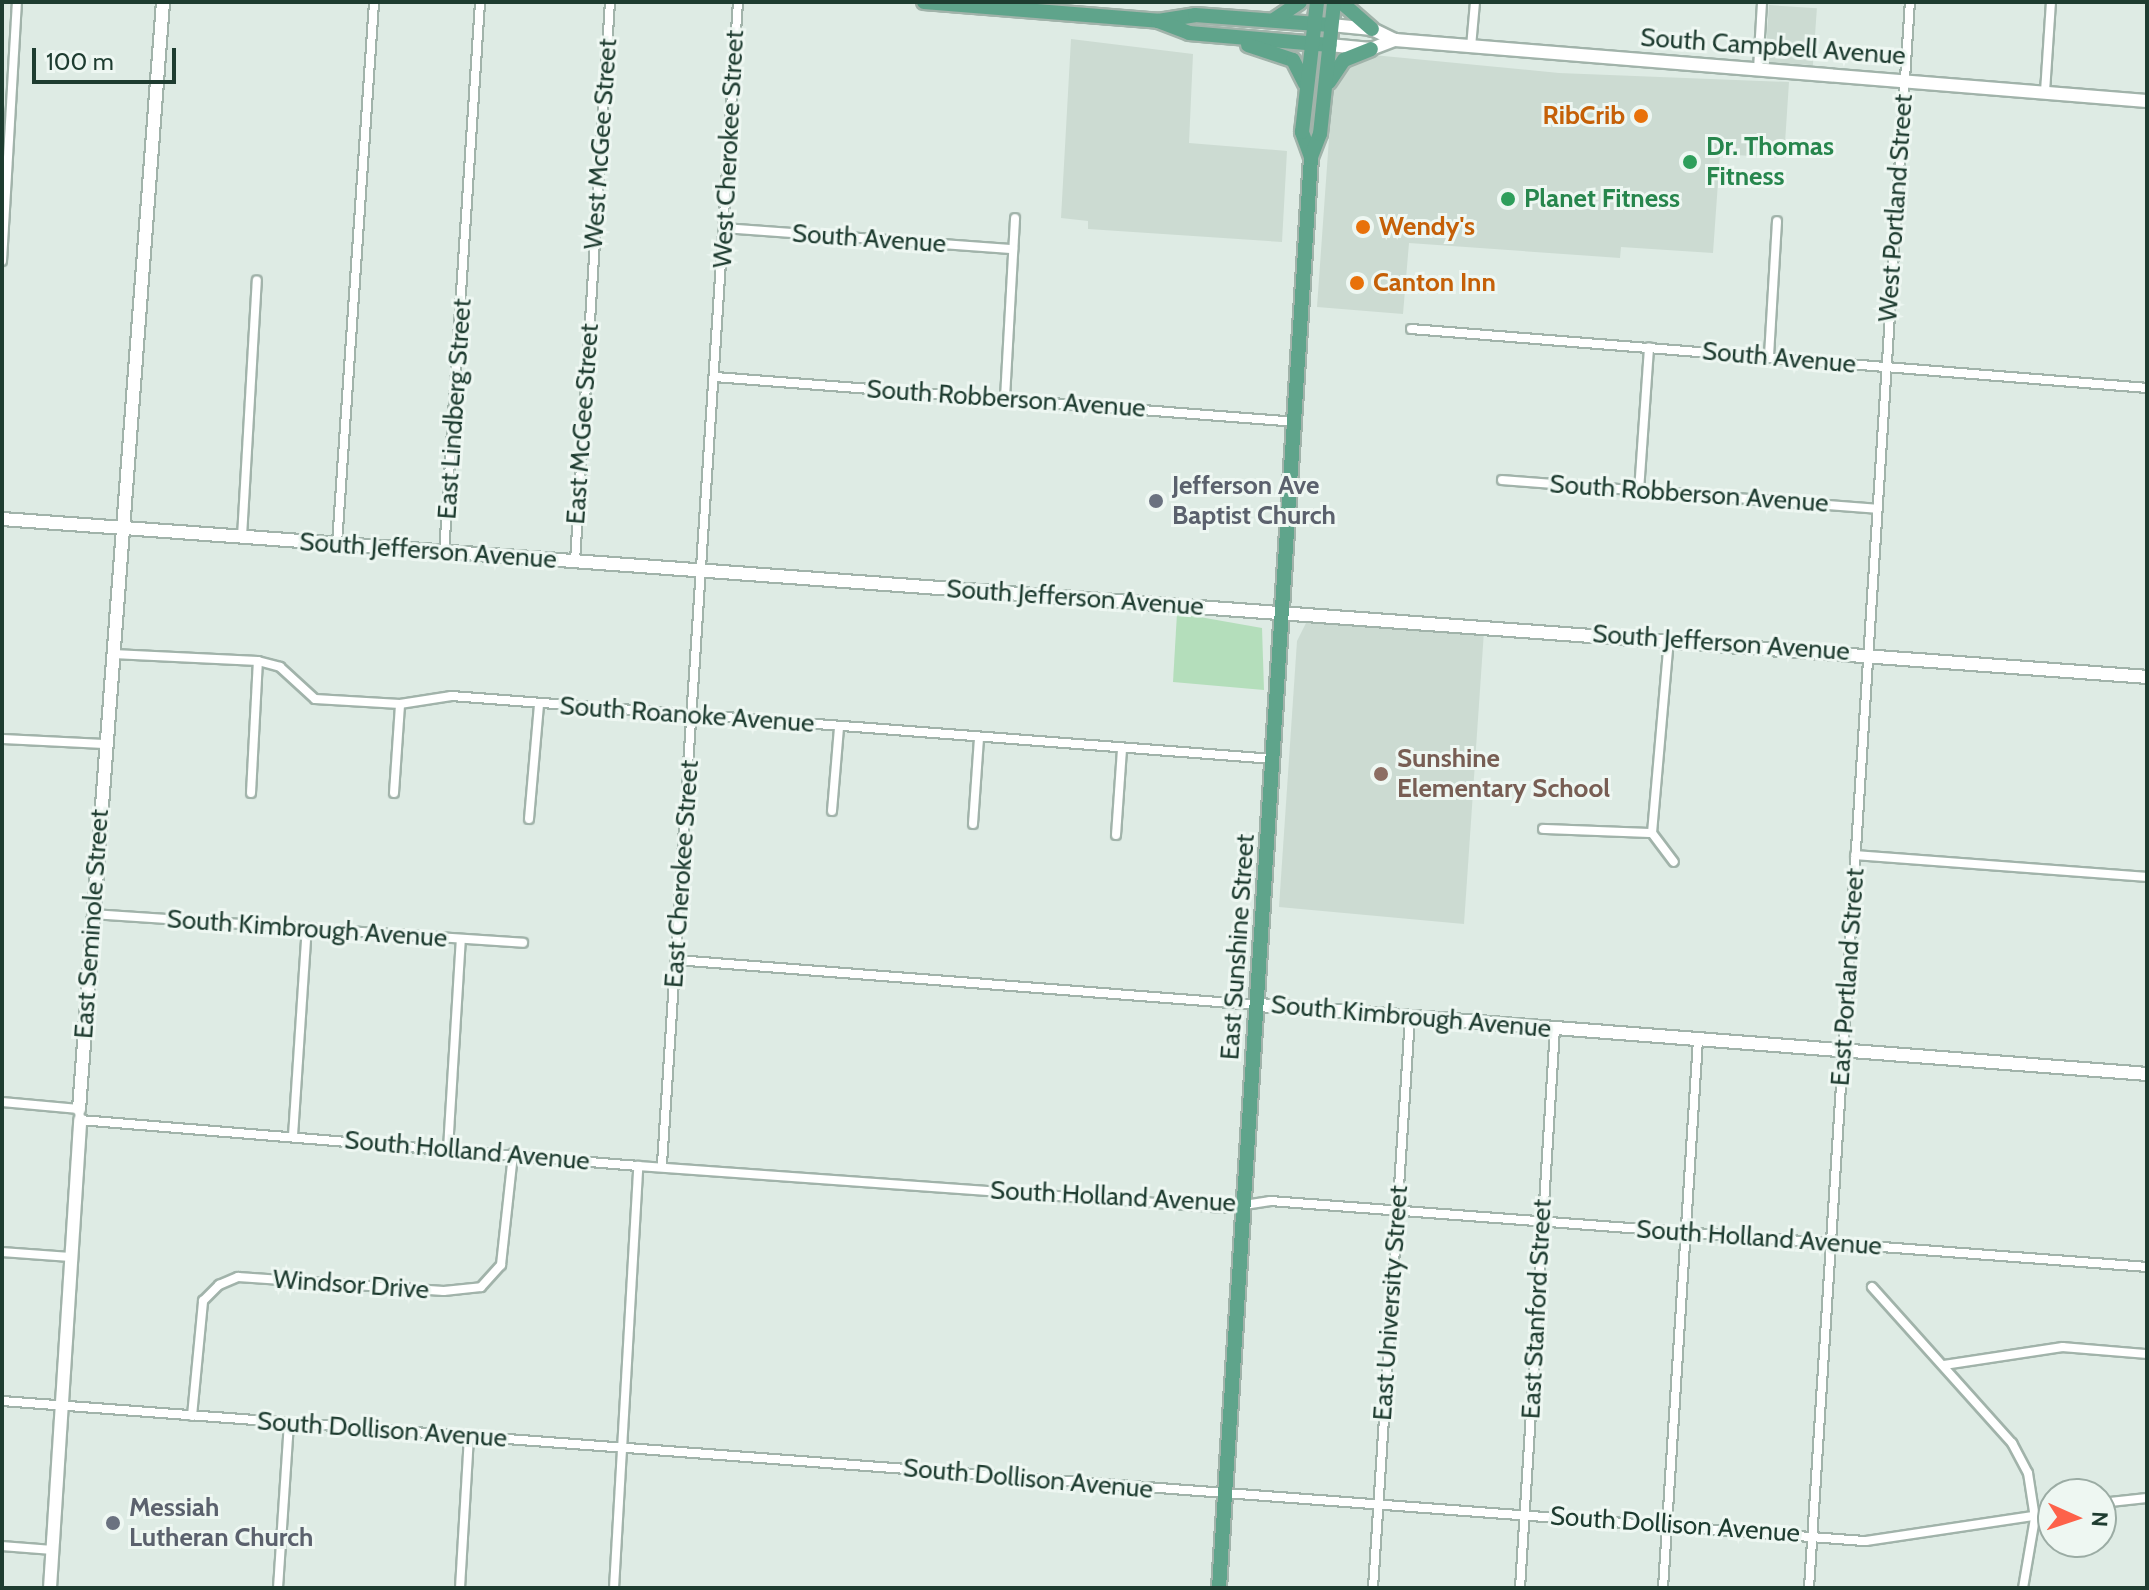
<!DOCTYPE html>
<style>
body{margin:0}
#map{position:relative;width:2149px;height:1590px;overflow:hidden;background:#deebe4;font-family:Cabin,sans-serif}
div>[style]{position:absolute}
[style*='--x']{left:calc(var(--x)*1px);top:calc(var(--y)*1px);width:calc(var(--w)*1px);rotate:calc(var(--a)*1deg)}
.built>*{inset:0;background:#ccdbd2;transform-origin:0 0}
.green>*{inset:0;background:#b4debb}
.roads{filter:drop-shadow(2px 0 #a1b3aa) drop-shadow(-2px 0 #a1b3aa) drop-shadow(0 2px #a1b3aa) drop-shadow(0 -2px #a1b3aa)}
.street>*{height:8px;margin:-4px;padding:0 4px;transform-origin:4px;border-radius:4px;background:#fff}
.secondary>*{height:12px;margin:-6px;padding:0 6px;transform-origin:6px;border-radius:6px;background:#fff}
.primary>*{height:14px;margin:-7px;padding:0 7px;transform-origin:7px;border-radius:7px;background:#5fa48b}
.dots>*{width:22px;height:22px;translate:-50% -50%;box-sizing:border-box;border:4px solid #eef7f2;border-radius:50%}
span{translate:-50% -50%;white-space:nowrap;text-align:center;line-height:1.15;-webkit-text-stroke:6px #eef7f2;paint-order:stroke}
.street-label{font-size:26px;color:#1e3c30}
.food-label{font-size:26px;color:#c56008;font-weight:700}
.right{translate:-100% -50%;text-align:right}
.left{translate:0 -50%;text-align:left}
.leisure-label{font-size:26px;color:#27864d;font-weight:700}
.worship-label{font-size:26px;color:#5b616d;font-weight:700}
.education-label{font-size:26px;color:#785e54;font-weight:700}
.frame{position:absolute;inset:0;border:4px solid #1e3c30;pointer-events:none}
.north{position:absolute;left:2037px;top:1478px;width:80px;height:80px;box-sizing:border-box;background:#eef7f2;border:2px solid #9baca4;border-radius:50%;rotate:93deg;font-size:22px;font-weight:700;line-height:32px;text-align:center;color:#1e3c30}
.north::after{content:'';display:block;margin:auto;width:28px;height:36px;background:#fd624a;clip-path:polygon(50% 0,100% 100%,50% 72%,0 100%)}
.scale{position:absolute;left:32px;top:48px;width:144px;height:36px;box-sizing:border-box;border:4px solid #1e3c30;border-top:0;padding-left:10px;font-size:24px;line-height:28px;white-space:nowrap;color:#1e3c30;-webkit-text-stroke:6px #eef7f2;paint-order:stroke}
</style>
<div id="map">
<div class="built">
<i style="left:1769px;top:5px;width:48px;height:57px;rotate:4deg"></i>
<i style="clip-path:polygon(1071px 39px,1193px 54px,1189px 143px,1287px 151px,1282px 242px,1088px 229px,1088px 221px,1061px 218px)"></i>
<i style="clip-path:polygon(1363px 54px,1559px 73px,1789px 82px,1784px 158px,1720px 154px,1713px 253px,1621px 247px,1620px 258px,1409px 243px,1403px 314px,1317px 307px,1332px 96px,1339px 72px)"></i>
<i style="clip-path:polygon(1307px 621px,1484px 631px,1464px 924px,1279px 907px,1297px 641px)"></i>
</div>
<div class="green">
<i style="clip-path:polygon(1177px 613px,1262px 628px,1264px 690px,1173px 682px)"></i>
</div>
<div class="roads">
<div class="street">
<i style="--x:1471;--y:47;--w:45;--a:-84.9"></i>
<i style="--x:1758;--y:70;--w:68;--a:-86.6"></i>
<i style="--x:2045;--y:92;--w:90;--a:-86.2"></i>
<i style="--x:724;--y:228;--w:290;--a:4.2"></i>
<i style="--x:2;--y:261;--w:259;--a:-86.7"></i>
<i style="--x:1411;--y:329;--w:738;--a:4.58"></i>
<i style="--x:1769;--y:356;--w:135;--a:-86.6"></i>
<i style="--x:715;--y:377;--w:584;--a:4.42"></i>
<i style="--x:1005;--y:398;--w:180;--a:-86.8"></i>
<i style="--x:1502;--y:480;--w:375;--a:4.4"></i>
<i style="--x:1639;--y:491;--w:144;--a:-86"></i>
<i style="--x:242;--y:537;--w:257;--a:-86.7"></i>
<i style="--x:337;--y:544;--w:543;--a:-86.09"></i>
<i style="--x:444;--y:553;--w:552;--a:-86.26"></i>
<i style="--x:575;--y:561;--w:560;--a:-86.42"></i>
<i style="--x:113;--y:654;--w:145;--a:2.8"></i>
<i style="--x:258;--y:661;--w:23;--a:15"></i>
<i style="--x:280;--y:667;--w:47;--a:42.4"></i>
<i style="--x:315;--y:699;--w:85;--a:3.4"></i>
<i style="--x:400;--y:704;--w:52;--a:-8.9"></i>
<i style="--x:451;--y:696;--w:825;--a:4.38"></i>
<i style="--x:2;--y:739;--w:103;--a:2.8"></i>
<i style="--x:251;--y:793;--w:132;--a:-87"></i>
<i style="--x:394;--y:793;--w:89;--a:-86.1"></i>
<i style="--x:832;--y:811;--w:84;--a:-85.2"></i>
<i style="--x:529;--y:819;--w:115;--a:-85"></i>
<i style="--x:973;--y:824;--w:86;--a:-86"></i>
<i style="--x:1543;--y:829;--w:109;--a:2.1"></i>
<i style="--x:1652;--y:833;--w:194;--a:-85"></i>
<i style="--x:1652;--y:833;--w:36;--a:53"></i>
<i style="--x:1116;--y:835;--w:85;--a:-86"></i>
<i style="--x:1855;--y:855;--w:293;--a:4.3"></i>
<i style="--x:92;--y:914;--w:432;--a:3.8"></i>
<i style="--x:676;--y:960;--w:583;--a:4.43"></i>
<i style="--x:2;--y:1102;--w:77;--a:5.2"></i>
<i style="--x:79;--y:1109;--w:11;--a:85"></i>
<i style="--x:80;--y:1120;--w:560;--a:4.71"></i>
<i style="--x:638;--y:1166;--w:589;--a:4.09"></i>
<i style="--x:1225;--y:1208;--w:46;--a:-8.8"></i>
<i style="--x:1270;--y:1201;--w:879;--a:4.3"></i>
<i style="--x:293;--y:1136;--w:209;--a:-86.2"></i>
<i style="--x:448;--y:1149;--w:210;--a:-86.5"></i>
<i style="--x:662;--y:1164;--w:1164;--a:-86.26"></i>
<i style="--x:2;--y:1252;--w:68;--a:4.2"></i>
<i style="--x:1872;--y:1287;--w:210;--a:48.1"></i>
<i style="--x:2012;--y:1443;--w:34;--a:62"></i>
<i style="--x:2028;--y:1473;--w:46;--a:81.2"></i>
<i style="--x:2035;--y:1518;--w:71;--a:99.7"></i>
<i style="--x:1944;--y:1365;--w:120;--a:-8.6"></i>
<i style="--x:2063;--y:1347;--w:84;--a:4.8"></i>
<i style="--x:2;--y:1401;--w:1869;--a:4.3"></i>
<i style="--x:1866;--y:1541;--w:189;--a:-8.5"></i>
<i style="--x:192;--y:1416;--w:116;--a:-84.5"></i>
<i style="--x:203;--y:1301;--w:23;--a:-45"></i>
<i style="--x:219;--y:1285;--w:21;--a:-23"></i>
<i style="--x:238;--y:1277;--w:206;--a:3.9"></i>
<i style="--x:444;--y:1291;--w:37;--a:-6"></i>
<i style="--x:481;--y:1287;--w:30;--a:-48"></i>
<i style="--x:501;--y:1265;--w:112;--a:-83.8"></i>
<i style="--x:2101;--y:1503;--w:46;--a:-6.2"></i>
<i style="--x:2;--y:1546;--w:50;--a:4.6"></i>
<i style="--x:278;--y:1588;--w:165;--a:-86.2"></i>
<i style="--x:460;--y:1588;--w:151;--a:-86.6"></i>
<i style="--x:614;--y:1588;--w:423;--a:-86.7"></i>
<i style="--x:1373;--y:1588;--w:571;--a:-86.29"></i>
<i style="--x:1520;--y:1588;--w:560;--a:-86.42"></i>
<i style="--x:1663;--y:1588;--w:549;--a:-86.35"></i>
<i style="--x:1809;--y:1588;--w:1589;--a:-86.36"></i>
</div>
<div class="secondary">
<i style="--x:1331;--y:25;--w:41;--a:5.6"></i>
<i style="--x:1372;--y:29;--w:25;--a:26"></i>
<i style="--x:1395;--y:40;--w:754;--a:4.64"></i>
<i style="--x:1329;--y:45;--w:42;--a:5.4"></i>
<i style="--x:1371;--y:49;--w:26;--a:-21"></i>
<i style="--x:2;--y:519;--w:2151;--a:4.21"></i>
<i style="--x:1259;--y:1005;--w:891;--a:4.44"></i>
<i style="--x:79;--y:1109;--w:1110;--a:-85.66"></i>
<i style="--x:50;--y:1588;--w:469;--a:-86.3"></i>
</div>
<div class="primary">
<i style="--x:924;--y:2;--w:235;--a:4.6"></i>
<i style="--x:1158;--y:21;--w:37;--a:-9"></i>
<i style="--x:1195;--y:15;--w:136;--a:4.2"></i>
<i style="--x:1341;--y:2;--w:41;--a:41.1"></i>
<i style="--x:1275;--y:19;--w:30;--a:-34"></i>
<i style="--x:1158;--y:21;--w:33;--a:21"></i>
<i style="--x:1189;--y:33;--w:141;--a:4.9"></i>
<i style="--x:1248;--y:45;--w:47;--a:18.4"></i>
<i style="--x:1293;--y:60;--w:27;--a:63"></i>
<i style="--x:1329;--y:82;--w:27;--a:-56"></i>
<i style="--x:1344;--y:60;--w:29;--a:-22"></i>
<i style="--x:1311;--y:157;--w:27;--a:-110"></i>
<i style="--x:1302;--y:132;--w:131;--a:-83.4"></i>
<i style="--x:1219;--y:1588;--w:1434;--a:-86.32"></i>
<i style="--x:1311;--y:157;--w:25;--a:-69"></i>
<i style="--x:1320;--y:134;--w:133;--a:-83.9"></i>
</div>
</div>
<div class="dots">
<i style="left:1641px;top:116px;background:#e8710a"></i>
<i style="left:1690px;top:162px;background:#2e9e5b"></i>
<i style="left:1508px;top:199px;background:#2e9e5b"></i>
<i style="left:1363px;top:227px;background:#e8710a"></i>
<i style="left:1357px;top:283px;background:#e8710a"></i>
<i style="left:1156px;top:501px;background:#6b7280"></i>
<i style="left:1381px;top:774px;background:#8d6e63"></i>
<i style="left:113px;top:1523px;background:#6b7280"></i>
</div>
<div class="street-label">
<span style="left:1773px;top:47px;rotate:4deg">South Campbell Avenue</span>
<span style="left:601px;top:144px;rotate:-86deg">West McGee Street</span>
<span style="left:729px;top:149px;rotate:-87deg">West Cherokee Street</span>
<span style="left:1896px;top:208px;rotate:-86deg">West Portland Street</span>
<span style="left:869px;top:239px;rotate:4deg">South Avenue</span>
<span style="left:1779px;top:358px;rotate:5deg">South Avenue</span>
<span style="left:1006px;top:399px;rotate:4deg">South Robberson Avenue</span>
<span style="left:455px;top:409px;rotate:-86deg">East Lindberg Street</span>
<span style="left:583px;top:424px;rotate:-86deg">East McGee Street</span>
<span style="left:1689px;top:494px;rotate:4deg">South Robberson Avenue</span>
<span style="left:428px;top:551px;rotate:4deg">South Jefferson Avenue</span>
<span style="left:1075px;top:598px;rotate:4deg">South Jefferson Avenue</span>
<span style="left:1721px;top:643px;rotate:4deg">South Jefferson Avenue</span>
<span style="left:687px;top:715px;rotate:4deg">South Roanoke Avenue</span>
<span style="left:682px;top:874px;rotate:-86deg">East Cherokee Street</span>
<span style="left:92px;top:924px;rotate:-86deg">East Seminole Street</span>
<span style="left:307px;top:929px;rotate:4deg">South Kimbrough Avenue</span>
<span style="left:1238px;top:947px;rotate:-86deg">East Sunshine Street</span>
<span style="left:1848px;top:977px;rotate:-86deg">East Portland Street</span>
<span style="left:1411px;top:1017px;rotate:5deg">South Kimbrough Avenue</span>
<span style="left:467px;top:1151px;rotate:5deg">South Holland Avenue</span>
<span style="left:1113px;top:1197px;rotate:3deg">South Holland Avenue</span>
<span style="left:1759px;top:1238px;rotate:4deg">South Holland Avenue</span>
<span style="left:351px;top:1285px;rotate:4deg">Windsor Drive</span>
<span style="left:1391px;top:1303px;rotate:-86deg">East University Street</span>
<span style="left:1537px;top:1309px;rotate:-87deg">East Stanford Street</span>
<span style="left:382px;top:1430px;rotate:4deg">South Dollison Avenue</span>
<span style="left:1028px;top:1479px;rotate:5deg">South Dollison Avenue</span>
<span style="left:1675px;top:1525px;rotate:4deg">South Dollison Avenue</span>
</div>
<div class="food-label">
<span class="right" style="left:1625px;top:116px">RibCrib</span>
<span class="left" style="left:1379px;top:227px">Wendy's</span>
<span class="left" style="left:1373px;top:283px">Canton Inn</span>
</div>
<div class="leisure-label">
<span class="left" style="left:1706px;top:162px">Dr. Thomas<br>Fitness</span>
<span class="left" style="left:1524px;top:199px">Planet Fitness</span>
</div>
<div class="worship-label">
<span class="left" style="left:1172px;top:501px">Jefferson Ave<br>Baptist Church</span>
<span class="left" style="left:129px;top:1523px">Messiah<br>Lutheran Church</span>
</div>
<div class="education-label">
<span class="left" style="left:1397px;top:774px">Sunshine<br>Elementary School</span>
</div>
<div class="frame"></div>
<div class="north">N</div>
<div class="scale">100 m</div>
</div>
